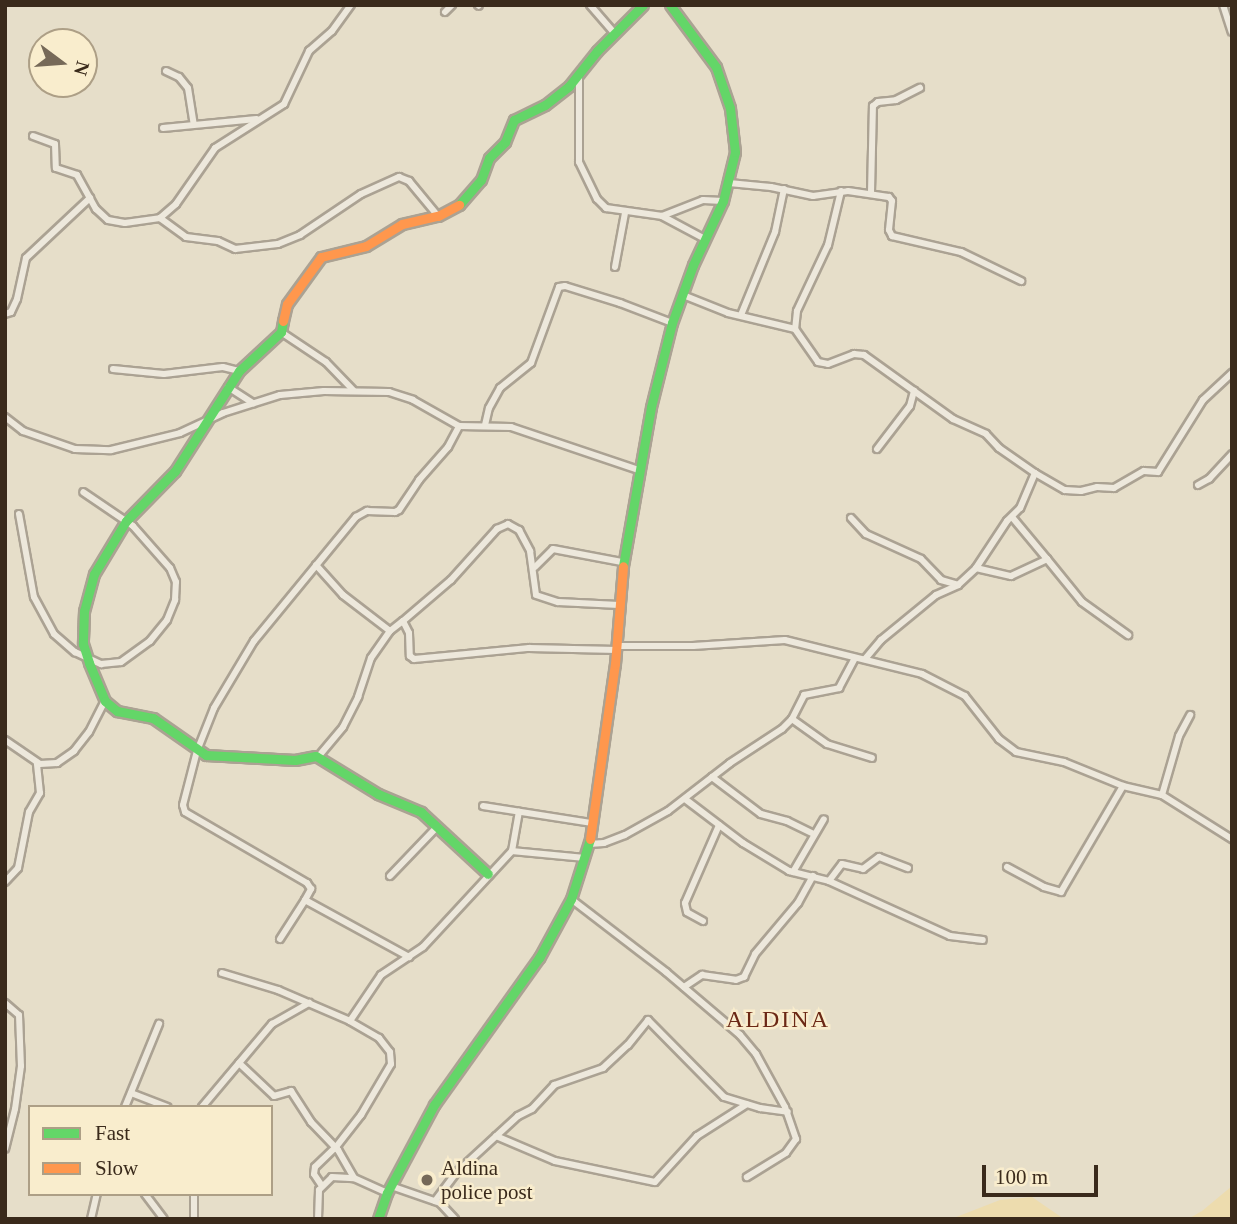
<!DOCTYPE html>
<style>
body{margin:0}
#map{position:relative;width:1237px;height:1224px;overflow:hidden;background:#e6dec9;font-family:Georgia,serif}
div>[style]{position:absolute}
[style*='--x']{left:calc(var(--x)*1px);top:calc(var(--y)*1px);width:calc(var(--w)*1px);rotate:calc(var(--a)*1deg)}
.sand>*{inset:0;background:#eddcae}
.roads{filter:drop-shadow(2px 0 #aba293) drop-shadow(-2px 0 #aba293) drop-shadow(0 2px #aba293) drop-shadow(0 -2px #aba293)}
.street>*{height:6px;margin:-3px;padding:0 3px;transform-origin:3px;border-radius:3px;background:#ede8dc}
.fast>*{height:9px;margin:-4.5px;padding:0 4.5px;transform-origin:4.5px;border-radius:4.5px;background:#63d668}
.slow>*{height:9px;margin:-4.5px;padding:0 4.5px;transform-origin:4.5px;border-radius:4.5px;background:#ff974d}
.dots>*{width:19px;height:19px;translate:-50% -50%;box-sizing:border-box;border:4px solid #f9edcd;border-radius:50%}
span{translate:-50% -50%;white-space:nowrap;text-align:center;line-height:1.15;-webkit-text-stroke:5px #f9edcd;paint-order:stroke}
.poi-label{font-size:21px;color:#3a2a1b}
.left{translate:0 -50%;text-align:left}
.quarter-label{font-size:24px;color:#6b2815;letter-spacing:2px}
.frame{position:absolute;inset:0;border:7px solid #3a2a1b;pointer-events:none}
.legend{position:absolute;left:28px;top:1105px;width:245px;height:91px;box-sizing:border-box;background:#f9edcd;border:2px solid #ad9f86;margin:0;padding:9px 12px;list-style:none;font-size:21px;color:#3a2a1b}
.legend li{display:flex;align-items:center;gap:14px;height:35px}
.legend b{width:35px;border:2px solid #ad9f86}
.north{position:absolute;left:28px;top:28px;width:70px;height:70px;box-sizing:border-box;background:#f9edcd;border:2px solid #ad9f86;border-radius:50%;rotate:106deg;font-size:19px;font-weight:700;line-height:28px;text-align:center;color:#3a2a1b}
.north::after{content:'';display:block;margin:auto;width:24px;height:32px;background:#766958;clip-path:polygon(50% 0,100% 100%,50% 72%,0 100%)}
.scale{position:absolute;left:982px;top:1165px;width:116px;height:32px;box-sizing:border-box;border:4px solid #3a2a1b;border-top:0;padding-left:9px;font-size:21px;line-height:24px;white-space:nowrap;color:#3a2a1b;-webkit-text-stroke:5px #f9edcd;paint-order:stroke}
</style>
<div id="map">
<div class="sand">
<i style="clip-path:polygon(1232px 1186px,1232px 1219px,1188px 1219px,1202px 1211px)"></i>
<i style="clip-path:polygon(1032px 1197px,1064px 1219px,951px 1219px,1000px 1200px)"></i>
</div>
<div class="roads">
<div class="street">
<i style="--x:478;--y:5;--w:1;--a:45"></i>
<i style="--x:590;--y:5;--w:37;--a:49"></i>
<i style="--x:1223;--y:5;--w:28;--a:72"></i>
<i style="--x:445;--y:12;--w:10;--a:-45"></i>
<i style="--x:166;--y:71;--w:14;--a:25"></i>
<i style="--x:179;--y:77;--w:14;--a:51"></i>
<i style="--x:188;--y:88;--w:36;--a:81"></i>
<i style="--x:579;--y:76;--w:86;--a:90"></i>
<i style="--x:579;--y:162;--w:41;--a:64.1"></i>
<i style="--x:597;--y:199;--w:13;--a:45"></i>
<i style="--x:606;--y:208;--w:57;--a:8.1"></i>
<i style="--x:662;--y:216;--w:44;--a:-21.3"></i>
<i style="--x:703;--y:200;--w:20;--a:3"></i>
<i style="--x:163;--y:128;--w:94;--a:-5.5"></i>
<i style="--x:33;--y:136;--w:23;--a:20"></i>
<i style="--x:55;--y:144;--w:24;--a:88"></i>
<i style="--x:56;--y:168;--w:22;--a:18"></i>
<i style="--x:77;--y:175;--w:39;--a:61"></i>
<i style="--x:96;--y:209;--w:16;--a:43"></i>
<i style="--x:108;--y:220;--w:17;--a:10"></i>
<i style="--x:125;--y:223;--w:35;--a:-8"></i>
<i style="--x:160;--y:218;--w:21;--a:-41"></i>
<i style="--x:176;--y:204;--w:68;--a:-55.1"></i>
<i style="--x:215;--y:148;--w:82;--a:-32.5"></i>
<i style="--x:284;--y:104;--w:59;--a:-64.7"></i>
<i style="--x:309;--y:51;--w:30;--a:-41"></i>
<i style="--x:332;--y:31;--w:32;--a:-54"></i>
<i style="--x:729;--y:183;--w:42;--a:5.4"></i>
<i style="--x:771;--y:187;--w:43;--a:12.1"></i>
<i style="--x:813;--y:196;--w:35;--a:-8"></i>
<i style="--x:848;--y:191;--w:41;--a:8.3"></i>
<i style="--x:889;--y:197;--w:5;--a:53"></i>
<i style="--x:892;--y:201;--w:29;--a:96"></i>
<i style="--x:889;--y:230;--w:7;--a:63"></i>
<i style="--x:892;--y:236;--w:71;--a:13.1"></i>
<i style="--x:961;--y:252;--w:67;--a:25.8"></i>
<i style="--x:841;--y:191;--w:56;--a:103.5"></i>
<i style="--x:828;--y:245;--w:73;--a:115.2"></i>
<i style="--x:797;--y:311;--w:18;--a:96"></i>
<i style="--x:795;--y:329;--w:40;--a:55.1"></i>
<i style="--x:818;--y:362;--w:10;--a:11"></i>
<i style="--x:828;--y:364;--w:28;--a:-21"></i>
<i style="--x:854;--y:354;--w:10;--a:6"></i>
<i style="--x:864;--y:355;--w:110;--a:35.7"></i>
<i style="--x:953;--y:419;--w:36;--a:24"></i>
<i style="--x:986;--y:434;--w:19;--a:47"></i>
<i style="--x:999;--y:448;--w:44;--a:34.8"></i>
<i style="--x:1035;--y:473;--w:38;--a:113"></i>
<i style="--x:1020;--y:508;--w:18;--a:135"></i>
<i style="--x:1007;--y:521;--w:56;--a:123.4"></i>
<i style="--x:871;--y:192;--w:86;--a:-88.7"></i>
<i style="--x:873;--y:106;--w:6;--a:-39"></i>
<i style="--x:878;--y:102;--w:18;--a:-6"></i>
<i style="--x:896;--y:100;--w:27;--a:-27"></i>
<i style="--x:662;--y:216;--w:49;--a:28.1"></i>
<i style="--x:160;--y:218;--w:32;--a:36"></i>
<i style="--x:186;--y:237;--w:32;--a:7"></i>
<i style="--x:218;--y:241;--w:19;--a:25"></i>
<i style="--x:235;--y:249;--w:43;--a:-6.6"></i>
<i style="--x:278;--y:244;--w:24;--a:-22"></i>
<i style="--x:300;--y:235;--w:73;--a:-33.9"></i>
<i style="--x:361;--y:194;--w:42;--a:-24.1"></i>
<i style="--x:399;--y:177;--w:11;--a:22"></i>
<i style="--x:409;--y:181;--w:45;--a:50.4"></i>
<i style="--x:615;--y:267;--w:55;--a:-79.5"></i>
<i style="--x:683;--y:295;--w:48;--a:21.8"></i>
<i style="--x:728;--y:313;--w:69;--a:13.4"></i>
<i style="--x:5;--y:314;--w:6;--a:-18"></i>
<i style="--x:11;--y:312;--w:14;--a:-65"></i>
<i style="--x:17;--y:299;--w:42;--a:-77.6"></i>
<i style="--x:26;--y:258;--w:88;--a:-43.2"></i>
<i style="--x:741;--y:315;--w:90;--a:-67.7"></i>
<i style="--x:775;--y:232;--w:44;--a:-78.2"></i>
<i style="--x:281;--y:332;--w:54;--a:33.7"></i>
<i style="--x:326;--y:362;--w:40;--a:46"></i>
<i style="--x:113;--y:369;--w:51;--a:5.6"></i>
<i style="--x:164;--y:374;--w:59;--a:-6.8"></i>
<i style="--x:223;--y:367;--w:16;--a:14"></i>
<i style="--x:228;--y:387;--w:30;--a:33"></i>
<i style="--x:5;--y:417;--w:23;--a:38"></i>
<i style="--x:23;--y:431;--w:55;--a:19.1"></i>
<i style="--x:75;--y:449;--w:36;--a:2"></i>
<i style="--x:111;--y:450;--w:71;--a:-13.8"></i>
<i style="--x:180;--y:433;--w:47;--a:-24.9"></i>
<i style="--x:223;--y:413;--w:60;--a:-17.5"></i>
<i style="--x:280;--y:395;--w:44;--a:-5.2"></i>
<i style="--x:324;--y:391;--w:65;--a:0.9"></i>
<i style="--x:389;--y:392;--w:25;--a:18"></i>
<i style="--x:413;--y:400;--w:53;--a:29.5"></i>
<i style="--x:459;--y:426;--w:52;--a:1.1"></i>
<i style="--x:511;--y:427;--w:135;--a:18.6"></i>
<i style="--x:485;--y:425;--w:17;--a:-77"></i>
<i style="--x:489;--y:408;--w:23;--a:-61"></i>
<i style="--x:500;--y:388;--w:40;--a:-39"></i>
<i style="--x:531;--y:363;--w:81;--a:-69.8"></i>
<i style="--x:559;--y:287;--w:6;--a:-9"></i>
<i style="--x:565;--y:286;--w:58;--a:17.2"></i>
<i style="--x:620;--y:303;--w:56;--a:21"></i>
<i style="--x:877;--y:449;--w:54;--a:-52.5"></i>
<i style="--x:910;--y:406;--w:16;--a:-75"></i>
<i style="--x:1035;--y:473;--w:34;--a:30"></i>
<i style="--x:1065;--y:490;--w:16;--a:4"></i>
<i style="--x:1081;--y:491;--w:16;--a:-14"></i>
<i style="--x:1097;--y:487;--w:17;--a:3"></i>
<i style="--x:1114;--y:488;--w:34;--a:-30"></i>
<i style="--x:1144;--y:471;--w:14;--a:4"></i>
<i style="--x:1158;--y:472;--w:85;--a:-58"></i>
<i style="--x:1203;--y:400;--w:40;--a:-43"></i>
<i style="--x:1198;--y:485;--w:13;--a:-29"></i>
<i style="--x:1209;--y:479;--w:34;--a:-47"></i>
<i style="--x:19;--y:514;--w:84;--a:79.8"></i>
<i style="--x:34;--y:597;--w:42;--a:61.6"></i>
<i style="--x:54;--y:634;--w:28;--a:41"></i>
<i style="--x:75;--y:652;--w:29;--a:25"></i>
<i style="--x:101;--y:664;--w:20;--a:-6"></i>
<i style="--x:121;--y:662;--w:36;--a:-36"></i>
<i style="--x:150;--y:641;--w:27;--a:-51"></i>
<i style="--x:167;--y:620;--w:22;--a:-68"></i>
<i style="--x:175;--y:600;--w:18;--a:-87"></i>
<i style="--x:176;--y:582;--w:15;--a:-113"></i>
<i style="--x:170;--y:568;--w:56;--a:-131.4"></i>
<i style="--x:133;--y:526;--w:60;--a:-145.8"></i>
<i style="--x:1012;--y:517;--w:55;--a:50.2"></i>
<i style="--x:851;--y:518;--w:22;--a:47"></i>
<i style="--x:866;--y:534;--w:60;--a:24.4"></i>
<i style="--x:921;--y:559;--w:29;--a:46"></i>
<i style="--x:941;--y:580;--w:18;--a:16"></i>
<i style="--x:316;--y:565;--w:40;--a:48"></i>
<i style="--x:343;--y:595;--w:59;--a:37.5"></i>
<i style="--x:390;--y:631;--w:16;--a:-38"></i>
<i style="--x:403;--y:621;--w:13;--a:63"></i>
<i style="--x:409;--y:633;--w:23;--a:88"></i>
<i style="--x:410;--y:656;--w:5;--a:37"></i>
<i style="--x:414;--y:659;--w:116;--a:-5.5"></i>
<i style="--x:529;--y:648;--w:88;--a:1.3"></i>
<i style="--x:535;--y:567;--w:25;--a:-45"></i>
<i style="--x:553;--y:549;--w:70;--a:10.7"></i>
<i style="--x:403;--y:621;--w:63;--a:-40.5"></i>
<i style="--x:451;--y:580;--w:69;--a:-48"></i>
<i style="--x:497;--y:529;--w:12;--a:-24"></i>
<i style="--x:508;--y:524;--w:13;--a:29"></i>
<i style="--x:519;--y:530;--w:24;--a:62"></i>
<i style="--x:530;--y:551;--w:44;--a:82.2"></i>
<i style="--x:536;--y:595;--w:23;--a:18"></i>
<i style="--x:558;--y:602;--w:61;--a:2.8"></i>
<i style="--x:617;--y:646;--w:76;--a:0"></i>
<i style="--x:693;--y:646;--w:92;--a:-3.7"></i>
<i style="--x:785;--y:640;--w:141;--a:13.9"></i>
<i style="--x:922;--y:674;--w:48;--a:27.1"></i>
<i style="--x:965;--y:696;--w:55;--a:51.7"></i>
<i style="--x:999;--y:739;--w:21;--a:37"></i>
<i style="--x:1016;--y:752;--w:49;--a:11.8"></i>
<i style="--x:1064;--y:762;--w:64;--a:22.1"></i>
<i style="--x:1123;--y:786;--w:40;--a:13"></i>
<i style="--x:1162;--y:795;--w:83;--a:32.2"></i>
<i style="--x:865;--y:659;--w:25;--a:-50"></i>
<i style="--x:881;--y:640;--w:71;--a:-39.3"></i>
<i style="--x:936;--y:595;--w:24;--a:-24"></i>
<i style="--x:958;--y:585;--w:25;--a:-43"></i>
<i style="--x:976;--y:568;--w:36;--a:13"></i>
<i style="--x:1011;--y:576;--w:40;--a:-25"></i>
<i style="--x:1047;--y:559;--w:55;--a:50.9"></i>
<i style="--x:1082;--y:602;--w:57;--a:35.7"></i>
<i style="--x:792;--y:719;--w:43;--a:35.5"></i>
<i style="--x:827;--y:744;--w:47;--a:17.3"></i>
<i style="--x:5;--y:740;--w:42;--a:34.4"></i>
<i style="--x:40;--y:764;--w:17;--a:-3"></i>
<i style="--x:57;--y:763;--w:21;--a:-35"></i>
<i style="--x:74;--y:751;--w:24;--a:-52"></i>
<i style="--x:89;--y:732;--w:35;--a:-63"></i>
<i style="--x:318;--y:757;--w:39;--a:-50"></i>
<i style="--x:343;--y:727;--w:34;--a:-63"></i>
<i style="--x:358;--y:697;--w:41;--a:-71.6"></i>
<i style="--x:371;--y:658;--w:33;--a:-55"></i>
<i style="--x:712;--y:777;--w:61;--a:37.1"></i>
<i style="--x:761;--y:814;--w:27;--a:15"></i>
<i style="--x:787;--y:821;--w:30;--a:26"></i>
<i style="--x:1162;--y:795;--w:61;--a:-73.9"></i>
<i style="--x:1179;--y:736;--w:24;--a:-62"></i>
<i style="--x:685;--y:799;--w:73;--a:37.2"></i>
<i style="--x:743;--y:843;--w:54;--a:31.3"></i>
<i style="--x:789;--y:871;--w:41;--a:14"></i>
<i style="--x:829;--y:881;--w:133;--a:24.4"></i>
<i style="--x:950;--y:936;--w:33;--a:7"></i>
<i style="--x:483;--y:806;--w:109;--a:8.9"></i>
<i style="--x:589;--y:844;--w:15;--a:-4"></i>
<i style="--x:604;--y:843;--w:22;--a:-21"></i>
<i style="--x:625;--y:835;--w:49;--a:-29.2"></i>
<i style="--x:668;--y:811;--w:78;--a:-37.7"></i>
<i style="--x:730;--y:763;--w:62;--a:-33.2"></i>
<i style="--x:782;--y:729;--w:14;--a:-45"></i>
<i style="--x:792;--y:719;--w:27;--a:-63"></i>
<i style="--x:804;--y:695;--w:36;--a:-11"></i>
<i style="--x:839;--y:688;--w:34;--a:-62"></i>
<i style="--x:512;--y:851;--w:40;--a:-80"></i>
<i style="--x:1007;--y:867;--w:42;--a:28.4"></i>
<i style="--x:1044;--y:887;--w:18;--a:16"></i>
<i style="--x:1061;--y:892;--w:123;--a:-59.7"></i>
<i style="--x:793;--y:872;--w:61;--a:-59.7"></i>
<i style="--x:390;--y:876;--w:68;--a:-46.2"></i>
<i style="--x:829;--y:881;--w:21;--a:-53"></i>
<i style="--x:842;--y:864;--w:22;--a:13"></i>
<i style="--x:863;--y:869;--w:20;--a:-37"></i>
<i style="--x:879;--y:857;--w:31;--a:21"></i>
<i style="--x:5;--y:882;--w:19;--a:-47"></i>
<i style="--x:18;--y:868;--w:57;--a:-78.9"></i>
<i style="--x:29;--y:812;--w:22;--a:-60"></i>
<i style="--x:40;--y:793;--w:30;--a:-96"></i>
<i style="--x:571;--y:899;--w:120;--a:37.5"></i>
<i style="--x:666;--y:972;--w:97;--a:40.4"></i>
<i style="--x:740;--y:1035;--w:25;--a:50"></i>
<i style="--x:756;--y:1054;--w:60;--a:61.3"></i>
<i style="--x:785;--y:1107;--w:34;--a:71"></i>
<i style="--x:796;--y:1139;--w:17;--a:126"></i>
<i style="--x:786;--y:1153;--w:46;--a:148.4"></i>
<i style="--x:305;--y:900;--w:13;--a:-61"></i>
<i style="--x:311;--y:889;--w:7;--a:-124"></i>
<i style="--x:307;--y:883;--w:141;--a:-149.8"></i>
<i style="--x:185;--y:812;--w:7;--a:-106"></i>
<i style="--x:183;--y:805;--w:56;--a:-75.5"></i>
<i style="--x:197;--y:751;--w:46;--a:-68.4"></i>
<i style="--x:214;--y:708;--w:78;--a:-59.2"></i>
<i style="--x:254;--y:641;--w:161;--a:-50.6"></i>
<i style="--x:356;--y:517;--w:13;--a:-29"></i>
<i style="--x:367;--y:511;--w:28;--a:2"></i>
<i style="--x:395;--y:512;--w:4;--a:-27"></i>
<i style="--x:399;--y:510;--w:36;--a:-56"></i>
<i style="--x:419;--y:480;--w:44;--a:-48.7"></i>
<i style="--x:448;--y:447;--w:24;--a:-62"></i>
<i style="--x:703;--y:921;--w:18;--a:-151"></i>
<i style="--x:687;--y:912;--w:9;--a:-103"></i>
<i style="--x:685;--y:903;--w:85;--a:-66.4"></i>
<i style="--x:280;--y:939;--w:46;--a:-57.3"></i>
<i style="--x:305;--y:900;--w:119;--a:28.7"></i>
<i style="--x:222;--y:973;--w:59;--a:16.9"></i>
<i style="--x:278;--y:990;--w:78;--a:23.3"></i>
<i style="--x:350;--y:1021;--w:55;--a:-56"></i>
<i style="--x:381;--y:975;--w:50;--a:-33.7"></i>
<i style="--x:423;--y:947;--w:131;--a:-47.2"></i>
<i style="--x:512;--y:851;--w:73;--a:5.5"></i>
<i style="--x:684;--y:987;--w:22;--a:-34"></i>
<i style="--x:702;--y:975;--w:34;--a:8"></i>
<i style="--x:736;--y:980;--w:9;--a:-21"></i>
<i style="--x:744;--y:977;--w:25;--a:-64"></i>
<i style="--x:755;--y:954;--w:67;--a:-49.9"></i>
<i style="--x:798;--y:903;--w:31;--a:-61"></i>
<i style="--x:5;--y:1003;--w:18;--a:41"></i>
<i style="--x:19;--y:1015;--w:51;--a:87.8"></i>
<i style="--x:21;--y:1066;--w:43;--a:97.9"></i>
<i style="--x:15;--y:1109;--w:41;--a:104"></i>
<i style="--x:239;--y:1063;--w:48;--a:43.3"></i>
<i style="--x:274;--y:1096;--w:18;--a:-16"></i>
<i style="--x:291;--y:1091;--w:37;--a:57"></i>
<i style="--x:311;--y:1122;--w:39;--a:46"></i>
<i style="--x:338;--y:1150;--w:32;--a:60"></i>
<i style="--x:131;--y:1093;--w:39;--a:21"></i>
<i style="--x:125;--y:1107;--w:90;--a:-67.7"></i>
<i style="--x:202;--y:1107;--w:109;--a:-49.9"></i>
<i style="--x:272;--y:1024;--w:43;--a:-29.6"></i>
<i style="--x:496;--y:1136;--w:64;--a:23"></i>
<i style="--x:555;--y:1161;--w:102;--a:11.9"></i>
<i style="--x:655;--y:1182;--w:62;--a:-47.6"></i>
<i style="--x:697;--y:1136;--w:59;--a:-32.6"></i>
<i style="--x:322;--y:1186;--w:14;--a:-124"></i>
<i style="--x:314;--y:1174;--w:7;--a:-82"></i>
<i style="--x:315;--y:1167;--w:29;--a:-44"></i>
<i style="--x:336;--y:1147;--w:41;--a:-52"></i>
<i style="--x:361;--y:1115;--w:59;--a:-59.5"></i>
<i style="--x:391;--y:1064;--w:12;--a:-95"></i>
<i style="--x:390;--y:1052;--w:18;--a:-128"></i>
<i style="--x:379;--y:1038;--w:34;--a:-150"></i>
<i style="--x:391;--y:1186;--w:52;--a:19.1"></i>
<i style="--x:440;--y:1203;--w:22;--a:47"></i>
<i style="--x:145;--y:1194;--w:31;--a:53"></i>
<i style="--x:194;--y:1194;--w:25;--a:90"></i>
<i style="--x:435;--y:1201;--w:35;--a:-53"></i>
<i style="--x:456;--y:1173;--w:84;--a:-42.6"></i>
<i style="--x:518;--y:1116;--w:16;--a:-27"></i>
<i style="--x:532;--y:1109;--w:33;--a:-47"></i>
<i style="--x:554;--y:1085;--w:52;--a:-19.1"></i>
<i style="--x:603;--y:1068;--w:34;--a:-43"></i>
<i style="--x:628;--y:1045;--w:32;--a:-51"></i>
<i style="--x:648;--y:1020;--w:108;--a:45.4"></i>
<i style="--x:724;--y:1097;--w:38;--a:17"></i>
<i style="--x:760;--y:1108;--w:28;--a:8"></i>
<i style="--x:91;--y:1219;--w:26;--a:-77"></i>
<i style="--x:318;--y:1219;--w:29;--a:-88"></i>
<i style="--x:319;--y:1190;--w:18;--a:-45"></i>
<i style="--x:332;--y:1177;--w:22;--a:3"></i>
<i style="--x:354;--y:1178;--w:36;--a:24"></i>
</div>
<div class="fast">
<i style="--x:459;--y:205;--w:33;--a:-49"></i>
<i style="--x:481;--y:180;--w:23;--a:-70"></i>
<i style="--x:489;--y:158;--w:23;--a:-45"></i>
<i style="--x:505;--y:142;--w:24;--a:-68"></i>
<i style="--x:514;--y:120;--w:34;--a:-26"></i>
<i style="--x:545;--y:105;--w:31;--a:-38"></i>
<i style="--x:569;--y:86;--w:45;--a:-51.3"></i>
<i style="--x:597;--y:51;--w:65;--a:-45"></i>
<i style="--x:283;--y:321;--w:11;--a:100"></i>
<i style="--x:281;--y:332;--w:57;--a:137.1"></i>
<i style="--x:239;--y:371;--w:119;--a:122.6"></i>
<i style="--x:175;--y:471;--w:70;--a:134.4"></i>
<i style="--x:126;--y:521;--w:62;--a:121.1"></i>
<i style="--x:94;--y:574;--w:38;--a:105"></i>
<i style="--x:84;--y:611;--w:33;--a:92"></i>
<i style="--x:83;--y:644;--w:20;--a:72"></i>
<i style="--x:89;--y:663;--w:41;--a:67.2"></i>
<i style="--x:105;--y:701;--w:16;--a:40"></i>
<i style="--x:117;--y:711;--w:37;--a:11"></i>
<i style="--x:153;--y:718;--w:65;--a:34.9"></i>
<i style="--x:206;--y:755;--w:89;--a:3.2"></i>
<i style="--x:295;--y:760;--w:21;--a:-11"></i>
<i style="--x:316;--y:756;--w:73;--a:31.5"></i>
<i style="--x:378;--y:794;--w:47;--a:22.7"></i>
<i style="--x:421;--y:812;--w:91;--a:42.8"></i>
<i style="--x:623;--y:566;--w:161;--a:-80"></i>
<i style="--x:651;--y:407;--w:87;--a:-76"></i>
<i style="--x:672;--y:323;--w:62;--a:-70.1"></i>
<i style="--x:693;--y:265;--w:71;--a:-64.9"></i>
<i style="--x:723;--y:201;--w:50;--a:-76.2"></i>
<i style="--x:735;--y:152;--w:44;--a:-96.5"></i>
<i style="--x:730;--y:108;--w:43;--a:-108.9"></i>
<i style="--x:716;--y:67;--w:77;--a:-126.6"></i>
<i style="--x:378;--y:1219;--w:28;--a:-71"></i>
<i style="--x:387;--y:1193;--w:100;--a:-61.9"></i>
<i style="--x:434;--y:1105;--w:181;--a:-54.5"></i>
<i style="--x:539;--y:958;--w:67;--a:-61.5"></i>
<i style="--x:571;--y:899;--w:63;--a:-72.4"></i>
</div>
<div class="slow">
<i style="--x:283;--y:321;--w:17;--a:-77"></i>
<i style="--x:287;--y:304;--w:58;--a:-54.1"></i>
<i style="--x:321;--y:257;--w:46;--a:-13.7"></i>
<i style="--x:366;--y:246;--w:42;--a:-31.4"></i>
<i style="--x:402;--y:224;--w:37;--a:-13"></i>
<i style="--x:438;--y:216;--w:24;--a:-28"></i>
<i style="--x:590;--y:839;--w:177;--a:-81.9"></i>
<i style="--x:615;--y:664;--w:98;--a:-85.3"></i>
</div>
</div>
<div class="dots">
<i style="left:427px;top:1180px;background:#766958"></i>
</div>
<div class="poi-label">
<span class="left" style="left:441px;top:1180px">Aldina<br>police post</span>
</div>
<div class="quarter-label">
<span style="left:778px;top:1020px">ALDINA</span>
</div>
<div class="frame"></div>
<ul class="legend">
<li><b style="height:9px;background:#63d668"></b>Fast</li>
<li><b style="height:9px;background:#ff974d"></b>Slow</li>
</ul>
<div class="north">N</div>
<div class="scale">100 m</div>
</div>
